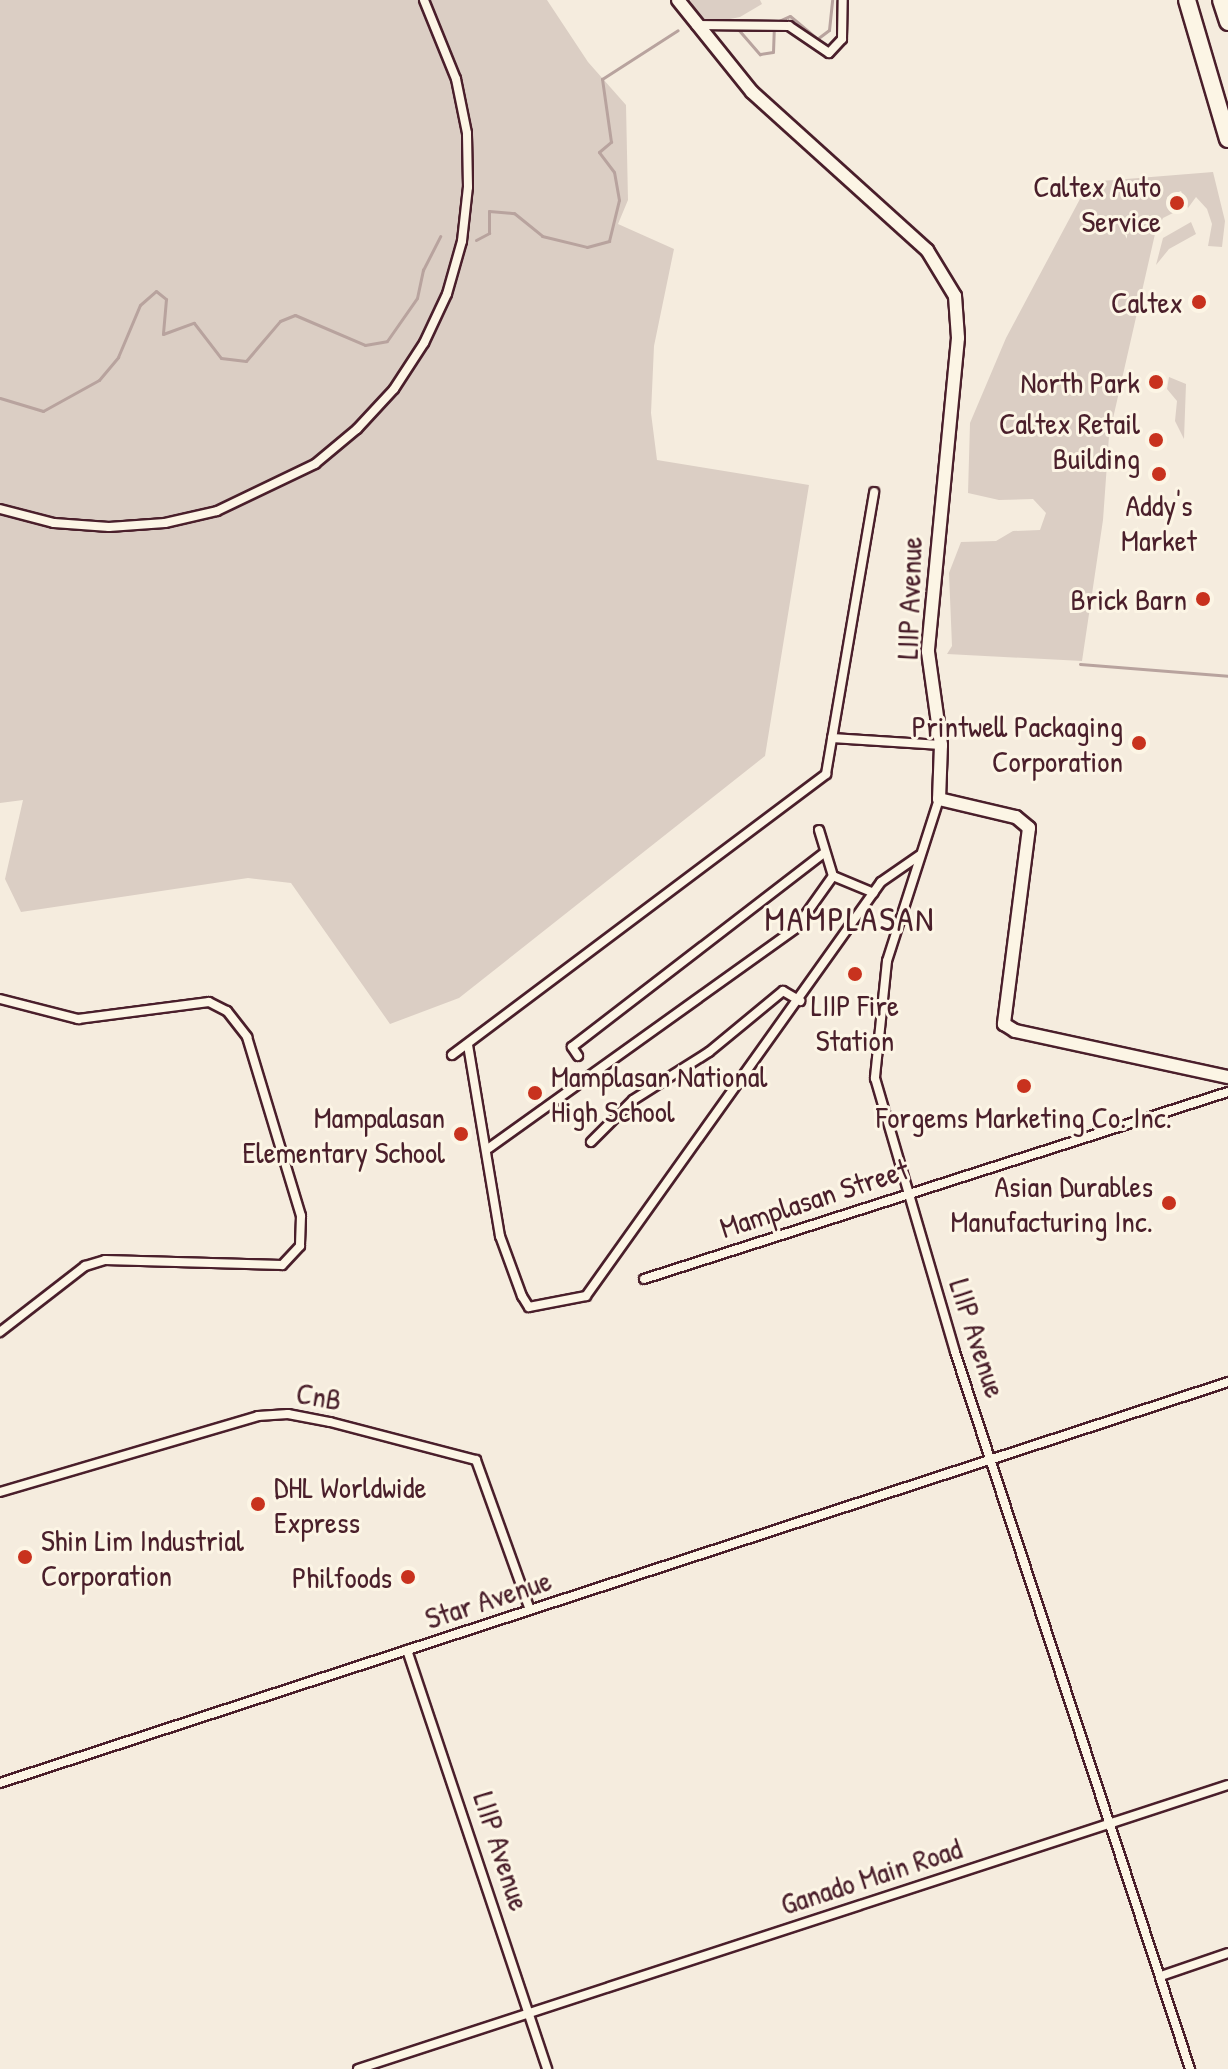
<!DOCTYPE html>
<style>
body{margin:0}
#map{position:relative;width:1228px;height:2069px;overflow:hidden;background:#f5ecde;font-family:"Patrick Hand",sans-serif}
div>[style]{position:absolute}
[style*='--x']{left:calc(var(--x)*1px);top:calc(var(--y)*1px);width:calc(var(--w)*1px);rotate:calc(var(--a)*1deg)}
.green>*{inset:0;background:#dbcec4}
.stream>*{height:3px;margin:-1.5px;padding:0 1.5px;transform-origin:1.5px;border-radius:1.5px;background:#b8a39e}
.roads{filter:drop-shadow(2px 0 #4a1f2b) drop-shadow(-2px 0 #4a1f2b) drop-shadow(0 2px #4a1f2b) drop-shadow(0 -2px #4a1f2b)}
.street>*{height:8px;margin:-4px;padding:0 4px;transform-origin:4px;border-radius:4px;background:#fcf5e5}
.secondary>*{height:12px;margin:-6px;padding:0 6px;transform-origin:6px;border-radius:6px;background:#fcf5e5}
.highway>*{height:16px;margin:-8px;padding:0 8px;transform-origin:8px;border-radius:8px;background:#fcf5e5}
.dots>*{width:22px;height:22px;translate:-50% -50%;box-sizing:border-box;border:4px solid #fcf5e5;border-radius:50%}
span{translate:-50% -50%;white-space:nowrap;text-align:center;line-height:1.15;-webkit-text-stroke:6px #fcf5e5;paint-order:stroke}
.poi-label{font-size:30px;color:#4a1f2b}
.right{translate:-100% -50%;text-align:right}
.left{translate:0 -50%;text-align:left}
.street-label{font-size:30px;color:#4a1f2b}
.quarter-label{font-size:34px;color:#4a1f2b;letter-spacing:2px}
</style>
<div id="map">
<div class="green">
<i style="clip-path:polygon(0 0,547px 0,588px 62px,626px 105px,628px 200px,618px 224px,674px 249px,654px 346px,651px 413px,657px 460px,809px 485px,765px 756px,459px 998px,390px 1024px,291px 883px,248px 878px,21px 912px,5px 879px,23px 800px,0 803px)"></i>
<i style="clip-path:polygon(690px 0,760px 0,762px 4px,740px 17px,705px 24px)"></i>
<i style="clip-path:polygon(1213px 172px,1225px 221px,1222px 247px,1208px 246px,1212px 224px,1207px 209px,1196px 197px,1188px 208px,1181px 191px,1167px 197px,1173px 213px,1163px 218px,1155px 234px,1109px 436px,1103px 520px,1082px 661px,947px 654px,952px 646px,949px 573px,961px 542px,996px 541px,1013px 531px,1040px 530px,1046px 513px,1033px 499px,999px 500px,968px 493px,970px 423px,1006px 338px,1089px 182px)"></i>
<i style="clip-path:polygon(1191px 222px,1196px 234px,1169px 249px,1156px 265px,1163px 238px)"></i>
<i style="clip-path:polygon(1169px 377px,1186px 384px,1184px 439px,1175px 421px,1177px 401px,1167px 389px)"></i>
</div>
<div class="stream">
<i style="--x:737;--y:28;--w:35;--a:49"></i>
<i style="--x:760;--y:54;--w:13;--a:-9"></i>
<i style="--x:773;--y:52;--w:29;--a:-88"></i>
<i style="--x:774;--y:23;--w:17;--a:-24"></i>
<i style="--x:790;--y:16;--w:35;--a:40"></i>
<i style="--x:817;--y:39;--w:15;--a:-37"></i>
<i style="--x:829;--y:30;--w:30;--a:-84"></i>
<i style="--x:476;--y:240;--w:15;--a:-28"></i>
<i style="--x:489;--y:233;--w:22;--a:-90"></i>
<i style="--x:489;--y:211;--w:25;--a:5"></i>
<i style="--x:514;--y:213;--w:36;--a:39"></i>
<i style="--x:542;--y:236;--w:46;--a:13.7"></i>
<i style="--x:587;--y:247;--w:23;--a:-15"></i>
<i style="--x:609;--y:241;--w:42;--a:-76.3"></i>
<i style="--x:619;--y:200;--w:28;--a:-100"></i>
<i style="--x:614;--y:172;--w:25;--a:-127"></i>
<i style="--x:599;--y:152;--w:16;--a:-40"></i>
<i style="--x:611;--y:142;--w:64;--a:-98.1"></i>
<i style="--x:602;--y:79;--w:90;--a:-32.8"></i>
<i style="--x:0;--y:398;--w:45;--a:16.8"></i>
<i style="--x:43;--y:411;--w:64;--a:-29"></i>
<i style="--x:99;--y:380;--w:30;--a:-50"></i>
<i style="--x:118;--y:357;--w:56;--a:-67.1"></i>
<i style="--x:140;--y:305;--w:21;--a:-41"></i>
<i style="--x:156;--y:291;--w:13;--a:39"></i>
<i style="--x:166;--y:299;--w:35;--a:95"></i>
<i style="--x:163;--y:334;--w:33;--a:-20"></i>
<i style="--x:194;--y:323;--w:44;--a:52.4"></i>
<i style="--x:221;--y:358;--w:25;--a:7"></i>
<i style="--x:246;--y:361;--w:52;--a:-49.6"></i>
<i style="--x:280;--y:321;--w:16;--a:-22"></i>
<i style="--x:295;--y:315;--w:76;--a:23.2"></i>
<i style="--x:365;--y:345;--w:22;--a:-10"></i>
<i style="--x:387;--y:341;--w:52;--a:-55.1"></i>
<i style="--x:417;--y:298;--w:29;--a:-78"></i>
<i style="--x:423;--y:270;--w:38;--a:-63"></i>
<i style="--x:1080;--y:664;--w:148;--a:4.6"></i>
</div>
<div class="roads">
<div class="street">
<i style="--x:696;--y:25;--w:93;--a:0.6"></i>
<i style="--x:789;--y:26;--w:48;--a:34"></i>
<i style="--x:829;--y:53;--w:19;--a:-47"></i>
<i style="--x:842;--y:39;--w:39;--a:-89"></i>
<i style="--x:0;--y:509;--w:56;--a:14.5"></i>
<i style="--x:54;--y:523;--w:55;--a:4.2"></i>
<i style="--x:109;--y:527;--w:56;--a:-4.1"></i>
<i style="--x:165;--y:523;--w:53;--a:-13"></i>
<i style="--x:217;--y:511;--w:109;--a:-25.6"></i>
<i style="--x:315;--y:464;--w:55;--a:-39.8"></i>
<i style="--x:357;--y:429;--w:54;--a:-47.2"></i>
<i style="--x:394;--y:389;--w:55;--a:-56.9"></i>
<i style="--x:424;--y:343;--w:54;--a:-64.9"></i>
<i style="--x:447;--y:294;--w:55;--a:-74.2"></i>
<i style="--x:462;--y:241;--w:54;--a:-83.7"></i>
<i style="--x:468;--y:187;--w:54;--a:-91.1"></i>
<i style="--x:467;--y:133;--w:55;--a:-101.5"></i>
<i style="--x:456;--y:79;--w:85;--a:-112.1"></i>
<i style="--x:832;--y:738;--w:109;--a:3.7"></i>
<i style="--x:939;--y:799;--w:170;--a:107.8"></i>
<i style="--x:887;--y:961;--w:118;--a:95.9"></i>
<i style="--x:875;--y:1078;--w:285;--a:73.7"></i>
<i style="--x:955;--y:1352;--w:755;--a:71.85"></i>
<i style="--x:819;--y:830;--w:48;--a:73.1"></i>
<i style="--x:833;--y:876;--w:44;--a:22.5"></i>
<i style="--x:0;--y:999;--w:81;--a:14.4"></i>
<i style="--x:78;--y:1019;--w:132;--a:-7.4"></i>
<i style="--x:209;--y:1002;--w:20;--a:27"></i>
<i style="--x:227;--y:1011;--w:33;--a:52"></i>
<i style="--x:247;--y:1037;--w:187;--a:73.2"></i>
<i style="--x:301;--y:1216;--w:30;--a:92"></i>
<i style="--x:300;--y:1246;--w:26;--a:133"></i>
<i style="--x:282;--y:1265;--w:177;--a:-178.4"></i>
<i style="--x:105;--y:1260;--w:21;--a:163"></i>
<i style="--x:85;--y:1266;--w:108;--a:142.2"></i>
<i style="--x:468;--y:1045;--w:194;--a:80.5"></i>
<i style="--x:500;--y:1236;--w:64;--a:69.9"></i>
<i style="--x:522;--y:1296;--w:13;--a:58"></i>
<i style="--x:529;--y:1307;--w:58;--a:-10.9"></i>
<i style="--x:586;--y:1296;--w:508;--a:-54.53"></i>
<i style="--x:881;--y:882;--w:47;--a:-34.7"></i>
<i style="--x:452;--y:1055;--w:468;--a:-36.9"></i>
<i style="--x:826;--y:774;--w:286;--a:-80.3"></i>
<i style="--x:578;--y:1056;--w:11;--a:-124"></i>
<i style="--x:572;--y:1047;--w:319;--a:-37.6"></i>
<i style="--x:591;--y:1142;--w:59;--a:-45"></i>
<i style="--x:633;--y:1100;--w:90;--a:-32.3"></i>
<i style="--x:709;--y:1052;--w:96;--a:-39.5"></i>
<i style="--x:783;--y:991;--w:20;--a:30"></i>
<i style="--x:489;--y:1148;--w:378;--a:-35.6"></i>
<i style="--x:796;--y:928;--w:64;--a:-54.6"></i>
<i style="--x:644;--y:1279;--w:613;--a:-17.76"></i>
<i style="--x:0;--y:1492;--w:269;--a:-16.4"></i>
<i style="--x:258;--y:1416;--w:30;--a:-4"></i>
<i style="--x:288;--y:1414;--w:43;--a:10.8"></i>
<i style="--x:330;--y:1422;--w:151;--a:14.6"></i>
<i style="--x:476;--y:1460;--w:159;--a:70.2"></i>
<i style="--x:407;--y:1650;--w:442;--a:71.5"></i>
<i style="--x:0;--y:1783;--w:1292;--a:-18.08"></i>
<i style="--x:1161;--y:1976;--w:71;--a:-18.9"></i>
<i style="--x:358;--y:2069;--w:915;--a:-18.08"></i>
</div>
<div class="secondary">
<i style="--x:678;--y:0;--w:118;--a:51.2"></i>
<i style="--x:752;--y:92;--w:236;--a:42.1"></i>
<i style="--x:927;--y:250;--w:54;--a:58.7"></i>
<i style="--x:955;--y:296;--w:42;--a:85.9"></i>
<i style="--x:958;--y:338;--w:315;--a:95.5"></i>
<i style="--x:928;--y:652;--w:94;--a:82"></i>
<i style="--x:941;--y:745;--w:54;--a:92.1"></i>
<i style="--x:939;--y:799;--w:79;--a:13.2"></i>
<i style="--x:1016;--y:817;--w:17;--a:40"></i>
<i style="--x:1029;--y:828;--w:198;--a:97.3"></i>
<i style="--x:1004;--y:1024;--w:13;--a:32"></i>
<i style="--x:1015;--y:1031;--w:218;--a:12.2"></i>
</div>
<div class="highway">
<i style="--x:1187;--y:0;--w:145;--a:73.6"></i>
<i style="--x:1221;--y:0;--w:23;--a:72"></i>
</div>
</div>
<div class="dots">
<i style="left:1177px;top:203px;background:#c8321e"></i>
<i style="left:1199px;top:302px;background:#c8321e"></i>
<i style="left:1156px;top:382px;background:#c8321e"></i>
<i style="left:1156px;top:440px;background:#c8321e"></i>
<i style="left:1159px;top:474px;background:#c8321e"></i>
<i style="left:1203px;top:599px;background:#c8321e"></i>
<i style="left:1139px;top:743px;background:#c8321e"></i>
<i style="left:855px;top:974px;background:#c8321e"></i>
<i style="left:1024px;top:1086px;background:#c8321e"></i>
<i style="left:535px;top:1093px;background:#c8321e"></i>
<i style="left:461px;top:1134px;background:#c8321e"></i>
<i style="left:1169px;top:1203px;background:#c8321e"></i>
<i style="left:258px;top:1504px;background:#c8321e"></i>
<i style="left:25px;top:1557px;background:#c8321e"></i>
<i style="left:408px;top:1577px;background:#c8321e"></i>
</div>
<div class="poi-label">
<span class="right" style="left:1161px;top:203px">Caltex Auto<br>Service</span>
<span class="right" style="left:1183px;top:302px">Caltex</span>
<span class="right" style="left:1140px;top:382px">North Park</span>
<span class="right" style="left:1140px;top:440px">Caltex Retail<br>Building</span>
<span style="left:1159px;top:522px">Addy's<br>Market</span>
<span class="right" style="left:1187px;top:599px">Brick Barn</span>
<span class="right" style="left:1123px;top:743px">Printwell Packaging<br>Corporation</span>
<span style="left:855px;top:1022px">LIIP Fire<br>Station</span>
<span class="left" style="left:551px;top:1093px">Mamplasan National<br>High School</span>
<span class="right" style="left:445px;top:1134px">Mampalasan<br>Elementary School</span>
<span style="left:1024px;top:1117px">Forgems Marketing Co. Inc.</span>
<span class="right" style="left:1153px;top:1203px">Asian Durables<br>Manufacturing Inc.</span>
<span class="left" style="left:274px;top:1504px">DHL Worldwide<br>Express</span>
<span class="left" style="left:41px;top:1557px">Shin Lim Industrial<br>Corporation</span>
<span class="right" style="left:392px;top:1577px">Philfoods</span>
</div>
<div class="street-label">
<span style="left:909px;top:598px;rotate:-88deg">LIIP Avenue</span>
<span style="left:814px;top:1198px;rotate:-18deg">Mamplasan Street</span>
<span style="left:978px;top:1338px;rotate:72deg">LIIP Avenue</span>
<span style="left:319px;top:1396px;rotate:10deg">CnB</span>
<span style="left:488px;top:1599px;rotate:-18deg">Star Avenue</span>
<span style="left:502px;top:1851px;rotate:72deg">LIIP Avenue</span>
<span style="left:871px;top:1876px;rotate:-18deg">Ganado Main Road</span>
</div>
<div class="quarter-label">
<span style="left:850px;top:920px">MAMPLASAN</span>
</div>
</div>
